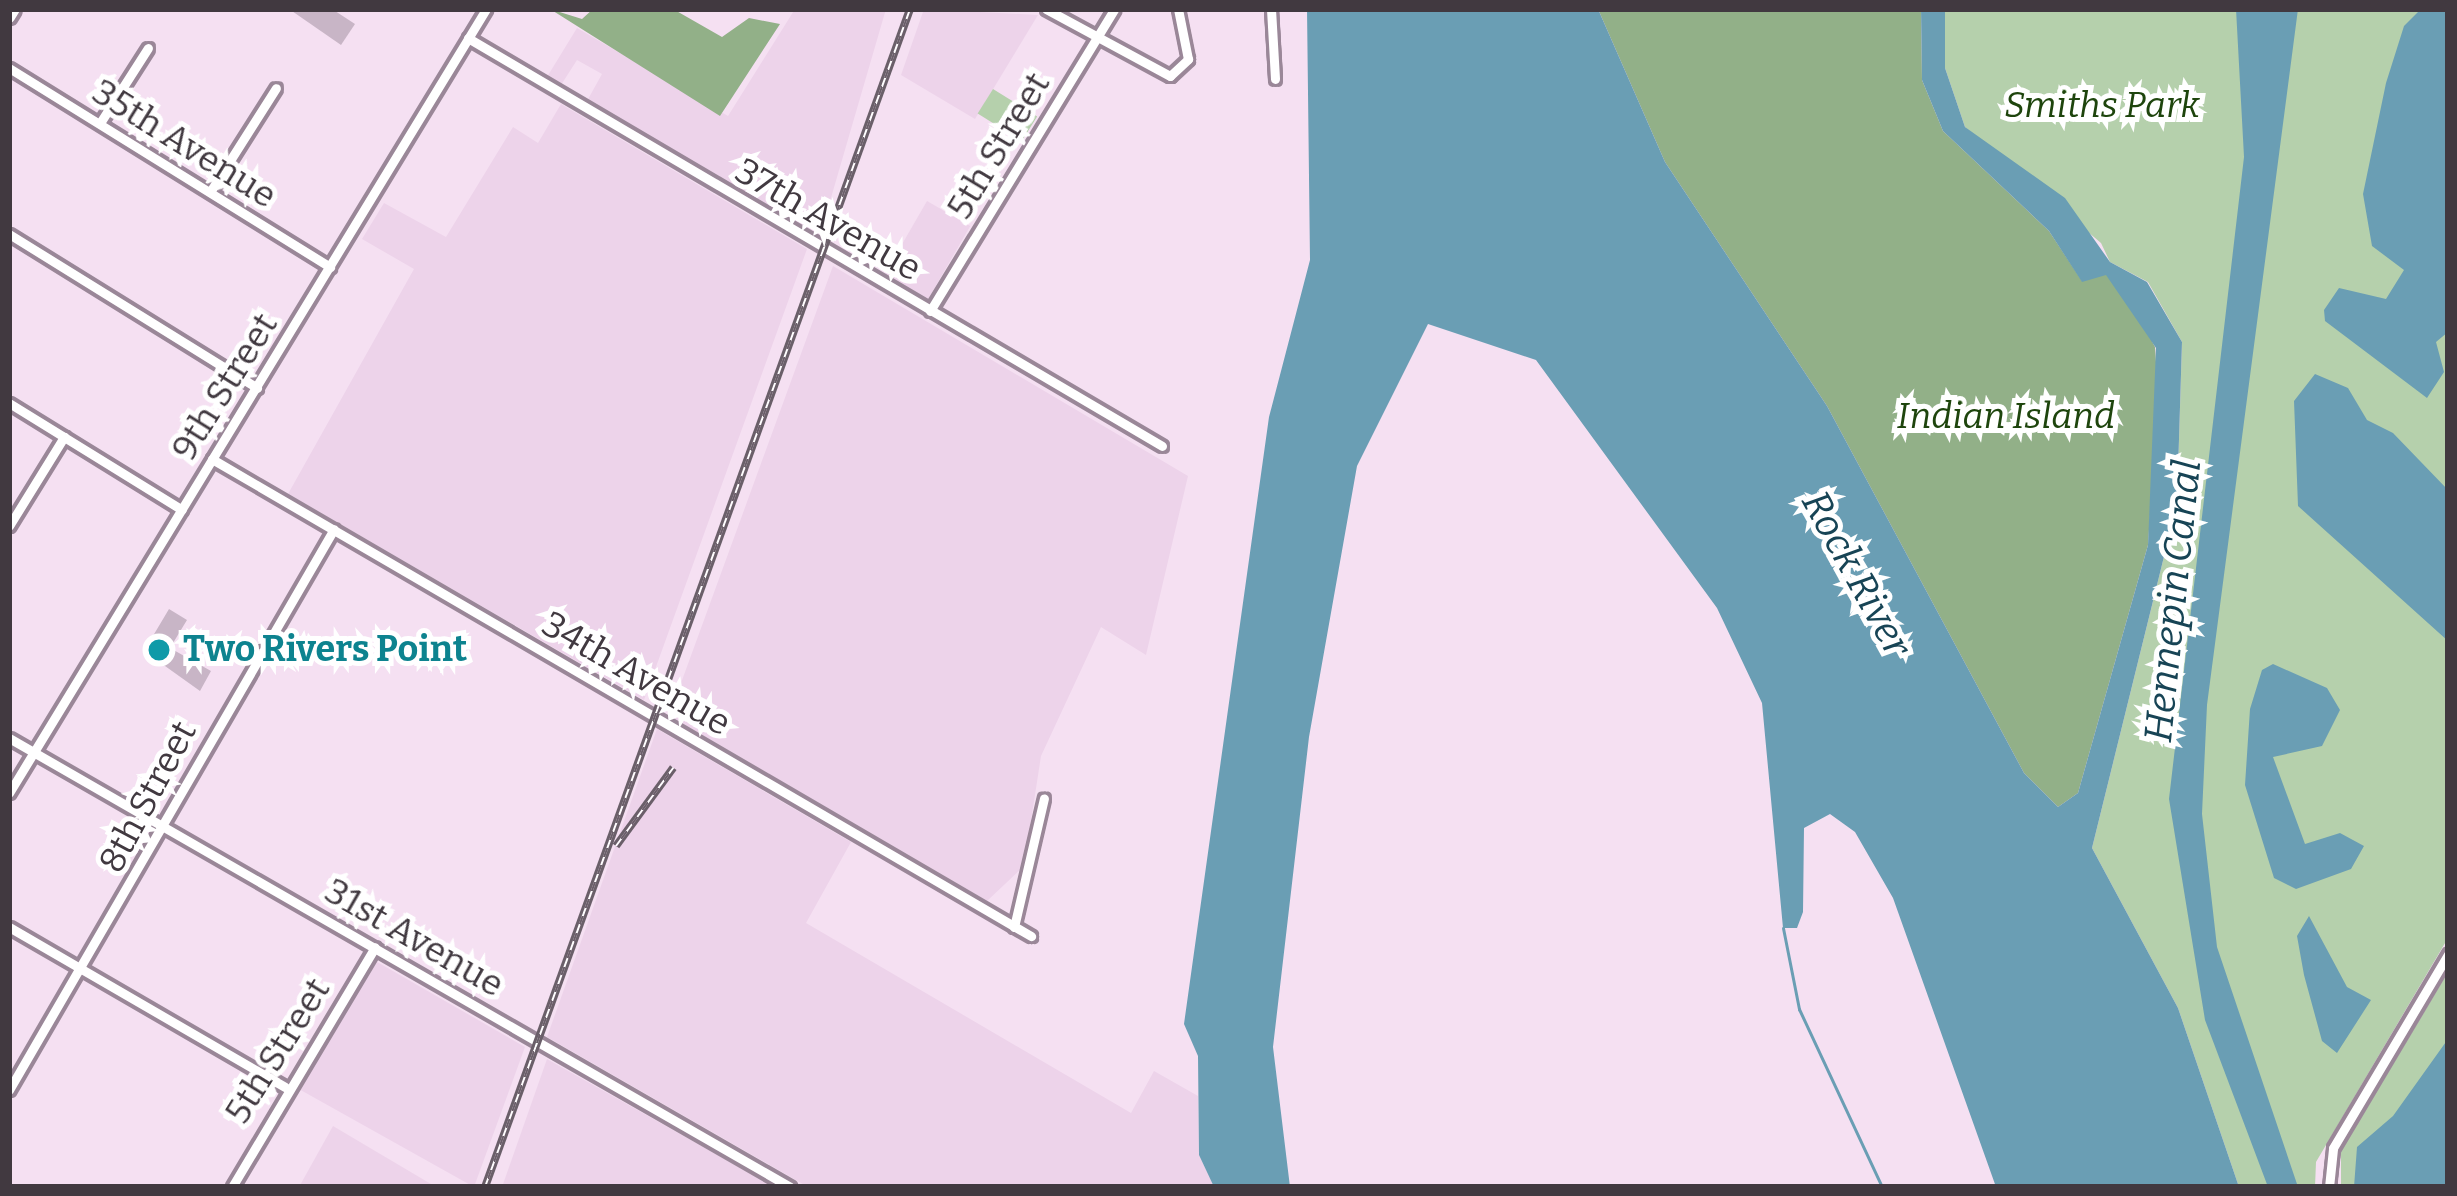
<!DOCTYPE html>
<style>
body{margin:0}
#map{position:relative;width:2457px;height:1196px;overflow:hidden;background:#f5e0f2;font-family:Bitter,serif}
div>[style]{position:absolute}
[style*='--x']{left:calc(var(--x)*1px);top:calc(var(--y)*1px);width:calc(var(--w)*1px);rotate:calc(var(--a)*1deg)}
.built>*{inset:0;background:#edd3ea;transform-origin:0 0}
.green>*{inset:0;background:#b5d0ac;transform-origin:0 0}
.forest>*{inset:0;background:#92b088}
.water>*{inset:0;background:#6a9eb4}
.stream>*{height:3px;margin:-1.5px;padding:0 1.5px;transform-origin:1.5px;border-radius:1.5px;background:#6a9eb4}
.building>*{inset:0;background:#c8b5c6}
.roads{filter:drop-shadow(3px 0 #9a8798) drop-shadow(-3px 0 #9a8798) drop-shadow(0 3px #9a8798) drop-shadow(0 -3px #9a8798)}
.minor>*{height:9px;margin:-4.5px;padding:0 4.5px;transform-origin:4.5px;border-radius:4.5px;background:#fff}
.major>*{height:12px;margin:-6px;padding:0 6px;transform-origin:6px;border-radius:6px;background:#fff}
.rail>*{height:8px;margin-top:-4px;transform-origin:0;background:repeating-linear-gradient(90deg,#fff 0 9px,#6a5f69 0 18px);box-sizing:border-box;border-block:3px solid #6a5f69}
.dots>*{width:33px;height:33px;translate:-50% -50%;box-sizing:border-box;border:6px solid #fff;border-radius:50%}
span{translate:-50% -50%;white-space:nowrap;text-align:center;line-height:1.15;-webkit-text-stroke:10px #fff;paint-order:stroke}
.park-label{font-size:36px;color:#1e450d;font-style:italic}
.street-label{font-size:36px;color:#413940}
.culture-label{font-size:36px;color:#0d838f;font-weight:700}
.left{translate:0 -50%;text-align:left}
.water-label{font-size:39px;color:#174455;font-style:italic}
.frame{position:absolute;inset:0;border:12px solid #413940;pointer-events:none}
</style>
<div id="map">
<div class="built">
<i style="clip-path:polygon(795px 9px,886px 9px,819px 239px,587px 101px,602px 74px,577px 60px,561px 85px,547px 77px,577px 28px,728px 116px)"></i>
<i style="clip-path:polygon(924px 9px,1038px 15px,975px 119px,901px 75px)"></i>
<i style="clip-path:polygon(561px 104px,807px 249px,644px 700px,288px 494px,414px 269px,362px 239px,384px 203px,446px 237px,513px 127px,538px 143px)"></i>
<i style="left:927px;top:201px;width:50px;height:86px;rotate:30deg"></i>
<i style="clip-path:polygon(833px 266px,1188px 476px,1146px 655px,1101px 627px,1041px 756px,1024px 866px,987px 901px,669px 716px)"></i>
<i style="clip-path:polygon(657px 729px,851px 842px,806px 923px,1131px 1113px,1154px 1071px,1198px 1096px,1199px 1155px,1214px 1187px,808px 1187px,547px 1037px)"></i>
<i style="clip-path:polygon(372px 959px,525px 1047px,474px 1187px,297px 1088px)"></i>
<i style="clip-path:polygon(547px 1059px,774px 1187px,502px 1187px)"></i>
<i style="clip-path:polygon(333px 1126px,436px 1187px,299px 1187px)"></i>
</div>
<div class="green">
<i style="clip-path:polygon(1945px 9px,2448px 9px,2448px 938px,2316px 1162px,2315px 1187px,2239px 1187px,2178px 1008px,2092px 848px,2177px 504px,2182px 342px,2148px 282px,2110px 262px,2101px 243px,1965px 127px,1945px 68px)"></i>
<i style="left:993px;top:89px;width:52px;height:29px;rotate:32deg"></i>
<i style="clip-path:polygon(2448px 972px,2448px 1187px,2341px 1187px,2341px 1151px)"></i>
</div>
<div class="forest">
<i style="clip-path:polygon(550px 9px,582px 19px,593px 9px,673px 9px,722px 37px,749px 18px,780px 24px,720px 116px)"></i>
<i style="clip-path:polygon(1598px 9px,1921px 9px,1922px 80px,1943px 131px,2049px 231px,2082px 281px,2106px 274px,2136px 311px,2155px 347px,2158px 392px,2148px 545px,2078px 793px,2058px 807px,2024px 773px,1827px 406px,1665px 162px)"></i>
</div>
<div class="water">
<i style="clip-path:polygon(1307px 9px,1598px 9px,1665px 162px,1827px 406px,2024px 773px,2058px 807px,2078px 793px,2148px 545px,2156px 348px,2106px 275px,2082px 282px,2049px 231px,1943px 131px,1922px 80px,1921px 9px,1945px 9px,1945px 68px,1965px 127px,2065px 198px,2110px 262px,2147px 282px,2182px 342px,2177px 504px,2092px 848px,2178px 1008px,2239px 1187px,1996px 1187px,1893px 898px,1855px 832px,1830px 814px,1804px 828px,1803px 912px,1797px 928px,1783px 928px,1762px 703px,1717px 608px,1536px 360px,1428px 324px,1357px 466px,1309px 737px,1273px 1047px,1290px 1187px,1214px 1187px,1199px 1155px,1198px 1056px,1184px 1024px,1269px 417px,1310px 260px)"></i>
<i style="clip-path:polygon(2236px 9px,2298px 9px,2207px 705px,2202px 814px,2217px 947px,2298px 1187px,2268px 1187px,2205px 1020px,2169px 799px,2244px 157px)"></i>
<i style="clip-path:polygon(2421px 9px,2448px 9px,2448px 332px,2436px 342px,2444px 372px,2427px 398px,2325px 321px,2324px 310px,2339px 288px,2386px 299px,2404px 270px,2372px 246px,2363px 194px,2386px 83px,2404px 26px)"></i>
<i style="clip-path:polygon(2315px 374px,2348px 388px,2367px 420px,2393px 433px,2448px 490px,2448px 641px,2298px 506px,2294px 401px)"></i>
<i style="clip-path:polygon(2273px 664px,2327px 688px,2340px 710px,2322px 746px,2273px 757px,2305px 844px,2340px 833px,2364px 846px,2351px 869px,2296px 889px,2274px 878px,2245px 785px,2250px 709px,2262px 670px)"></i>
<i style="clip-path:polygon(2309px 916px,2347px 987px,2371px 1000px,2337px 1053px,2322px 1041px,2304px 975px,2297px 936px)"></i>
<i style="clip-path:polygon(2448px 1039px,2448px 1187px,2354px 1187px,2357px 1147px,2393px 1116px)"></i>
</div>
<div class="stream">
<i style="--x:1783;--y:928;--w:83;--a:78.8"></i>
<i style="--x:1799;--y:1009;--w:196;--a:65"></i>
</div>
<div class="building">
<i style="clip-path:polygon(289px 9px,332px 9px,355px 24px,341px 45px)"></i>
<i style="clip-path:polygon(169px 609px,187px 620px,170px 648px,211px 671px,200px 691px,144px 651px)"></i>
</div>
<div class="roads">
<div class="minor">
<i style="--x:1046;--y:9;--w:141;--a:28.4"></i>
<i style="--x:1170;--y:76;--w:25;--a:-43"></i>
<i style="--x:1188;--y:59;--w:51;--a:-101.3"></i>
<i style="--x:1271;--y:9;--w:70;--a:86.7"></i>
<i style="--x:468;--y:38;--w:805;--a:30.45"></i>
<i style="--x:9;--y:68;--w:378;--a:31.8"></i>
<i style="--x:100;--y:123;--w:89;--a:-57.4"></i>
<i style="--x:210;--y:192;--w:123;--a:-57.6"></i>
<i style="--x:9;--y:234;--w:292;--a:31.8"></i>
<i style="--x:930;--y:311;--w:354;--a:-58.6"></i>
<i style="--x:9;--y:403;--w:203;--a:31.7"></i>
<i style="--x:212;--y:459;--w:948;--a:30.22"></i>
<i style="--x:9;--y:526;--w:105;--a:-58.3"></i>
<i style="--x:9;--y:738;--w:901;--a:29.89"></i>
<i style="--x:9;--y:793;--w:918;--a:-58.68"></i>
<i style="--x:9;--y:927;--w:319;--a:30.1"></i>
<i style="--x:1014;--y:927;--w:132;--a:-76.9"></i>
<i style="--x:9;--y:1090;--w:648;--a:-59.92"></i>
<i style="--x:232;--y:1187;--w:279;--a:-59.2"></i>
<i style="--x:2329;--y:1187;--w:39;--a:-84"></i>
<i style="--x:2333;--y:1148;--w:226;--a:-59.3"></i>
</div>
<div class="major">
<i style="--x:9;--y:17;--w:9;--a:-58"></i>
</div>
</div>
<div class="rail">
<i style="--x:616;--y:846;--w:97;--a:-53.8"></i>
<i style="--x:485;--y:1187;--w:1252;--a:-70.16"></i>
</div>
<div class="dots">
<i style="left:159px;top:650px;background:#0f9aa8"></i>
</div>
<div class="park-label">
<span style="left:2102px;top:106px">Smiths Park</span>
<span style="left:2006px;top:417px">Indian Island</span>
</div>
<div class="street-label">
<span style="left:184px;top:144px;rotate:32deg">35th Avenue</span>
<span style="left:999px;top:146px;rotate:-59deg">5th Street</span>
<span style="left:828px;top:220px;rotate:30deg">37th Avenue</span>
<span style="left:225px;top:387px;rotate:-58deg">9th Street</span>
<span style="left:636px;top:674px;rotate:30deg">34th Avenue</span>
<span style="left:148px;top:797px;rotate:-62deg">8th Street</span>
<span style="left:414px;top:938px;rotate:30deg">31st Avenue</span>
<span style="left:278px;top:1051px;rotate:-58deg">5th Street</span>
</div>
<div class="culture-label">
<span class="left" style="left:183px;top:650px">Two Rivers Point</span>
</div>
<div class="water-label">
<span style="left:1856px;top:574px;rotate:61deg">Rock River</span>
<span style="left:2173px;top:601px;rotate:-84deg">Hennepin Canal</span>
</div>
<div class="frame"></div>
</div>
